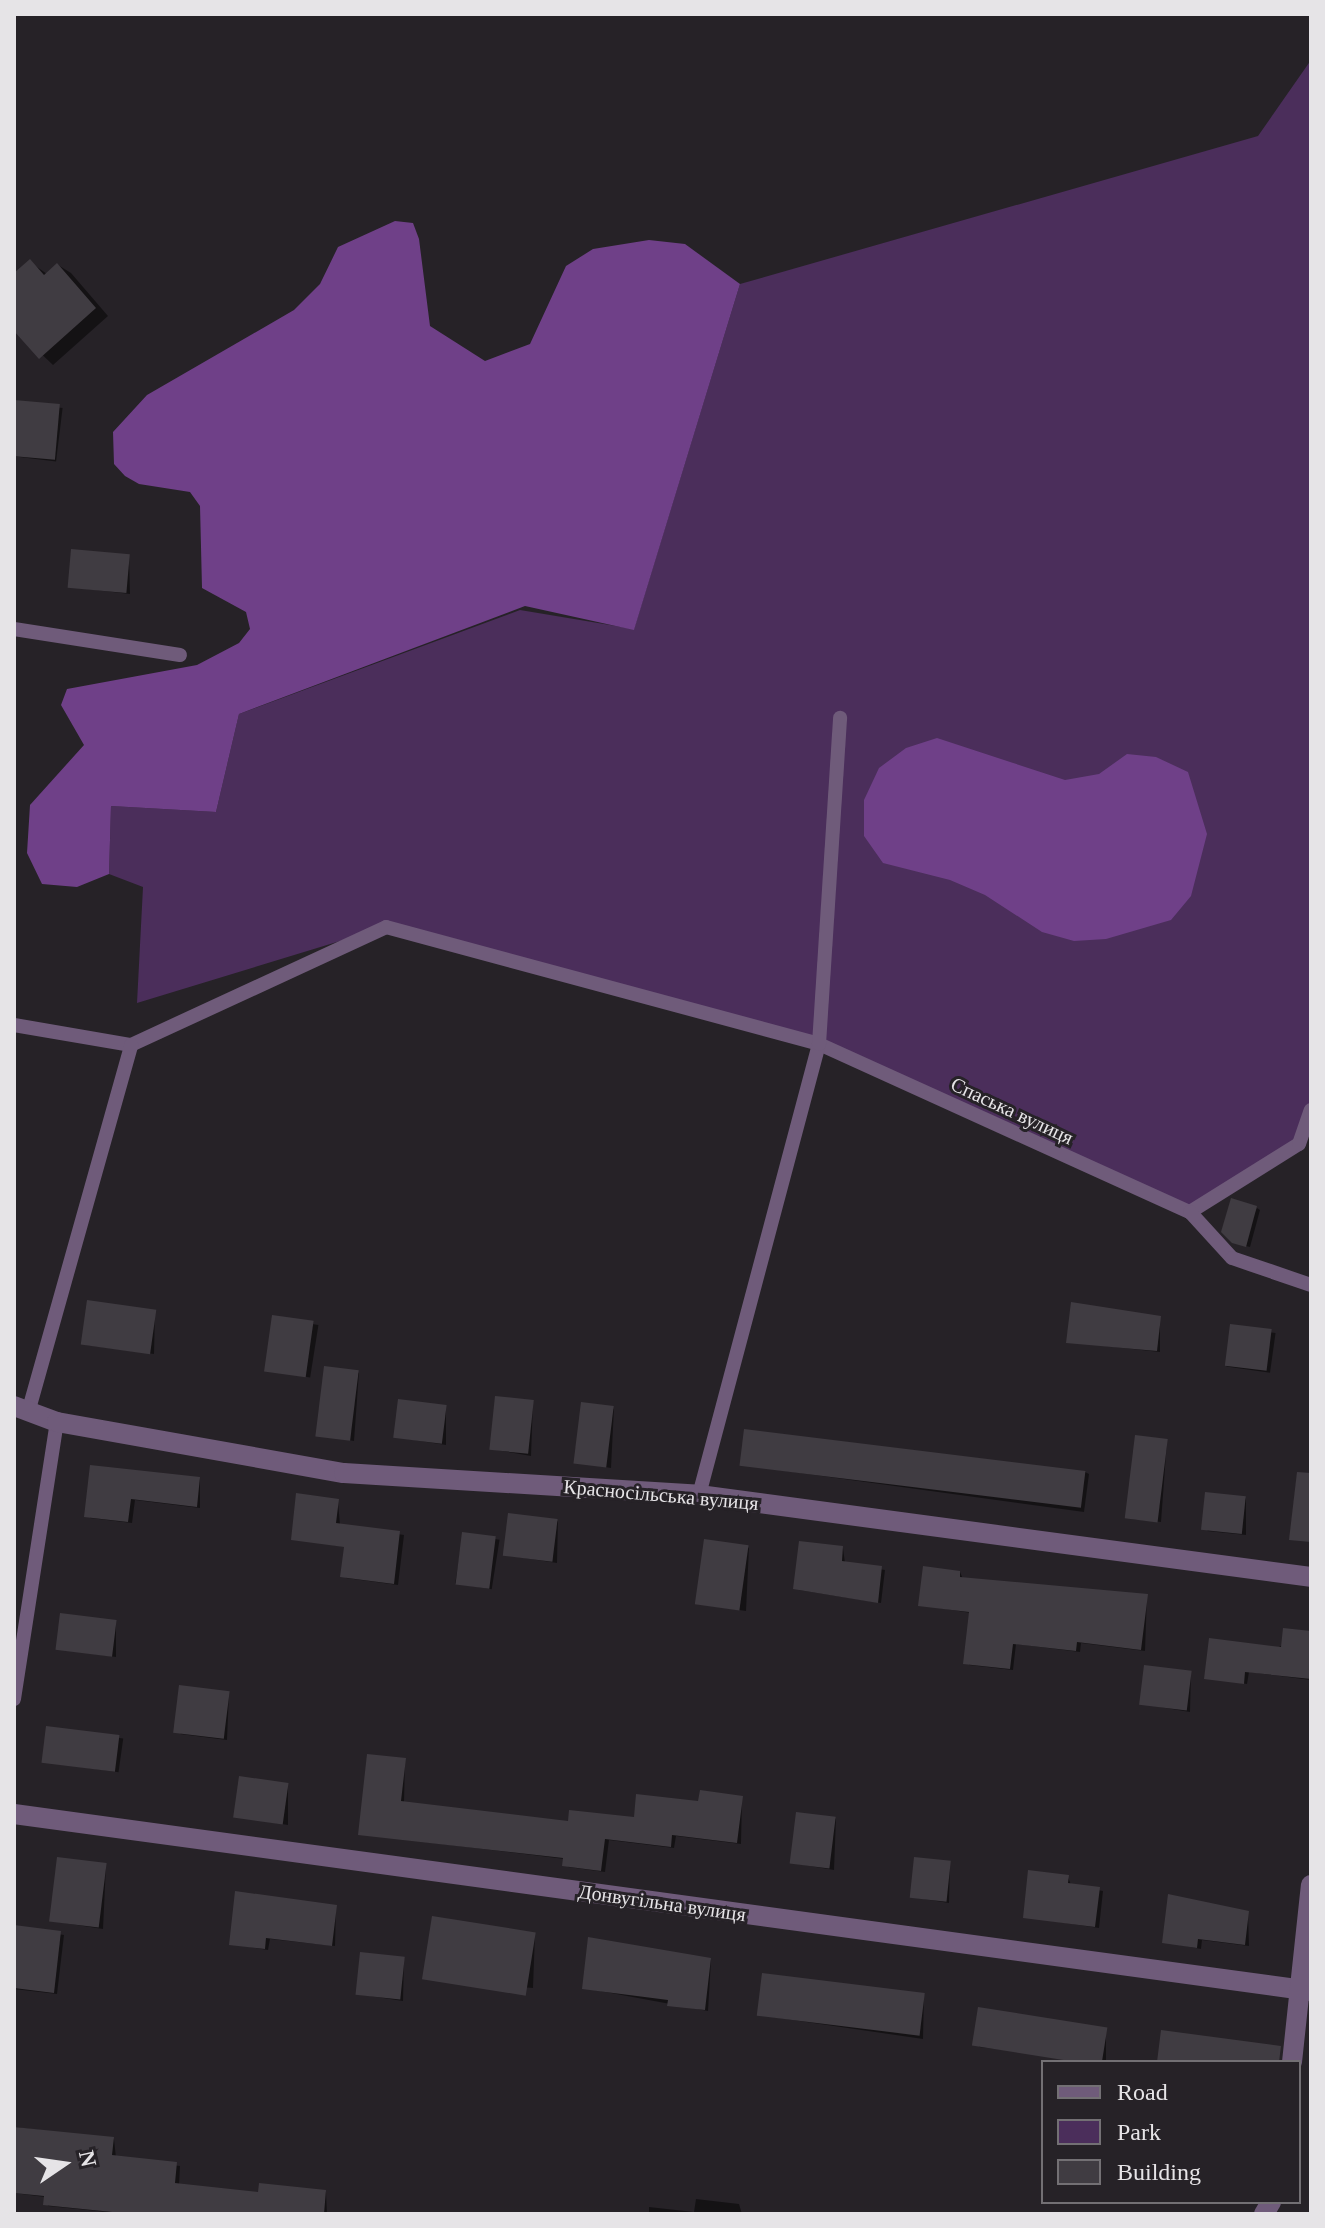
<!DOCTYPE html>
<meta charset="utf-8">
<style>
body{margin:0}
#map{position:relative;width:1325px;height:2228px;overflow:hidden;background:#262227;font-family:"Times New Roman",serif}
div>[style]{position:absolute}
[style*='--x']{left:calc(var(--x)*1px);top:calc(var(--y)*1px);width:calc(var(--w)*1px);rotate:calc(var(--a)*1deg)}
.green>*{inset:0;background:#4b2e5b}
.forest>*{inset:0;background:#6f4088}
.shadow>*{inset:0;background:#0007;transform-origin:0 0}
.building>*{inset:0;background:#403c42;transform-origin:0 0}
.lane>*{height:14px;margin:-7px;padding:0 7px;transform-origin:7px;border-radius:7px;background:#6f5b7a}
.street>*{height:20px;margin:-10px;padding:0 10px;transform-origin:10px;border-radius:10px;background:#6f5b7a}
span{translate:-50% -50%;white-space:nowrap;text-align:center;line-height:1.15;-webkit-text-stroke:6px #262227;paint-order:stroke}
.street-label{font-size:20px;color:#e6e4e7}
.frame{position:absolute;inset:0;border:16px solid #e6e4e7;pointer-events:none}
.legend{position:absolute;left:1041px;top:2060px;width:260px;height:144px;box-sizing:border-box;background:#262227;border:2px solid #737074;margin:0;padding:10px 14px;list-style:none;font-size:24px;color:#e6e4e7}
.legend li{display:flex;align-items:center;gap:16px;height:40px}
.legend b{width:40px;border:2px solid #737074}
.north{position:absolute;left:24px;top:2124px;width:80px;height:80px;-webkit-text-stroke:6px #262227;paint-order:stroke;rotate:77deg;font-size:22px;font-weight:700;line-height:32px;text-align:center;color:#e6e4e7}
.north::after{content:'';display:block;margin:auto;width:28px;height:36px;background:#e6e4e7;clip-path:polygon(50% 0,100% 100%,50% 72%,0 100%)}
</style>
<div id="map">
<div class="green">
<i style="clip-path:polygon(1311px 60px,1311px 1110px,1299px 1144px,1190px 1212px,819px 1044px,386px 927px,137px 1003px,143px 887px,109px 874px,111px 806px,216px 812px,239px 714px,520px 610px,634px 629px,740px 284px,1258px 136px)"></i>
</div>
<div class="forest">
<i style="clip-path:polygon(395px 221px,413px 223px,419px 239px,430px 326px,485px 361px,530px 344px,566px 266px,593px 249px,649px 240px,685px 244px,740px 284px,634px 630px,525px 606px,239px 714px,216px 812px,111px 806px,109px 874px,77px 887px,42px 884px,27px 853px,30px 805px,84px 745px,61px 705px,67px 689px,197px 665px,239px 643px,250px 629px,246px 612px,202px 588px,200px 506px,190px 492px,139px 484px,125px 476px,114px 464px,113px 432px,147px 395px,294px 310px,320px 284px,338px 247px)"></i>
<i style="clip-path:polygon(937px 738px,1065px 780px,1099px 774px,1127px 754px,1156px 757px,1188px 772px,1207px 834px,1191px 896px,1171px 920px,1106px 939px,1074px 941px,1042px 932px,985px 895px,950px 880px,883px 863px,864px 836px,864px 800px,879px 768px,906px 748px)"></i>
</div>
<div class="shadow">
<i style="clip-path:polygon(30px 262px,47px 274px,58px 265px,71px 273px,108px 316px,53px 365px,14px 328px,14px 276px)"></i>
<i style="left:14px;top:402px;width:49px;height:54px;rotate:7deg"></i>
<i style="clip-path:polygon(129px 556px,130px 594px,70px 587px)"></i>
<i style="clip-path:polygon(1257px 1208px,1260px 1210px,1250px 1247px,1238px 1244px)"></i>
<i style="clip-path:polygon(155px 1312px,154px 1354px,86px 1345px)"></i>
<i style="left:274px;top:1318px;width:45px;height:53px;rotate:9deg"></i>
<i style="clip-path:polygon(1160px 1318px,1160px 1352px,1068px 1342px)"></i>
<i style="left:1232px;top:1327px;width:44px;height:40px;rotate:8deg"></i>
<i style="clip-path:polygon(359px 1372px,354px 1441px,317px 1435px)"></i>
<i style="clip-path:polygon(533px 1402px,531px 1456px,491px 1449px)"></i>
<i style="clip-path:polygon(446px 1407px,446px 1445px,395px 1437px)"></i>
<i style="clip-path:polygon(614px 1408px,611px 1468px,576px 1462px)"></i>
<i style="clip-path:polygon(1167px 1441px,1161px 1522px,1131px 1519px)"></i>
<i style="clip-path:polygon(742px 1465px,1085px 1472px,1089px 1474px,1084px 1512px)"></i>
<i style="clip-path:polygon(92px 1468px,200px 1479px,200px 1508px,135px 1500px,132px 1523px,90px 1518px)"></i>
<i style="clip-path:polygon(1246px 1498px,1246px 1535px,1207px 1531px)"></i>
<i style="clip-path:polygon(338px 1501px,340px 1525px,404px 1535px,398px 1585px,346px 1578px,346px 1547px,293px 1539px)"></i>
<i style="clip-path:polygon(558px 1521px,557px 1563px,505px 1555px)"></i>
<i style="left:463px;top:1534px;width:37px;height:50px;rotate:9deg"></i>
<i style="clip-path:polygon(749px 1547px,746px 1611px,698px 1604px)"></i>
<i style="clip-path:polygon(843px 1548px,845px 1563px,885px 1570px,881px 1603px,799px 1590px)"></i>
<i style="clip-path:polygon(960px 1572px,963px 1579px,1147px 1596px,1145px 1651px,1081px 1643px,1080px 1652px,1016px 1644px,1013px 1670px,969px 1665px,971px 1613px,921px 1605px)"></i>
<i style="clip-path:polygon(116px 1622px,116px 1657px,58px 1649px)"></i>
<i style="clip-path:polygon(1311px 1633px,1311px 1680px,1249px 1672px,1247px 1684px,1207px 1678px)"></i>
<i style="clip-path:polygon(1191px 1672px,1190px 1712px,1142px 1704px)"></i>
<i style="clip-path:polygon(229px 1693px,227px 1740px,180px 1734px)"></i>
<i style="left:48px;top:1728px;width:76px;height:34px;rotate:8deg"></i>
<i style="clip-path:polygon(405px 1760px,404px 1803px,569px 1823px,636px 1820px,742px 1797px,741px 1844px,676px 1836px,674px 1848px,609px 1840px,605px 1872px,568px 1867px,565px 1859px,360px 1834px)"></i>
<i style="clip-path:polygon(288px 1785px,288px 1825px,236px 1817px)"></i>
<i style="clip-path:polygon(836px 1818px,834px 1870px,792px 1863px)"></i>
<i style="clip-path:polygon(950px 1863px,949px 1903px,911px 1897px)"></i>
<i style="clip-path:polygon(106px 1865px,103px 1929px,51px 1921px)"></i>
<i style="clip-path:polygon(1068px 1877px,1071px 1885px,1103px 1891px,1099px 1928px,1025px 1917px)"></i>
<i style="clip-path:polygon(336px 1907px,335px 1946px,270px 1939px,268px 1950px,231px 1944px)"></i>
<i style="clip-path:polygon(1248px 1913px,1249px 1946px,1202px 1940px,1201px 1949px,1164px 1942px)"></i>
<i style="clip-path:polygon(14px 1927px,64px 1935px,57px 1994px,14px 1989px)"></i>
<i style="clip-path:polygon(535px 1934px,533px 1988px,427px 1978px)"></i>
<i style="clip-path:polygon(404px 1959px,403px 2001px,357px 1994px)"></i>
<i style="clip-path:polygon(711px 1960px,708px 2011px,584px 1988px)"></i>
<i style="clip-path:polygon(924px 1995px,923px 2039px,759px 2015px)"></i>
<i style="clip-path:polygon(979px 2009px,1106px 2028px,1106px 2062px,979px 2047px)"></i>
<i style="clip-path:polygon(14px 2127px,114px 2139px,116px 2158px,180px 2166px,179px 2186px,260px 2195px,326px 2192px,327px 2214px,127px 2214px,48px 2206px,45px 2197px,14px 2193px)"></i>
<i style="clip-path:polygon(696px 2199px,739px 2204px,742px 2214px,649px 2214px,649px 2207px,694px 2212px)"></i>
</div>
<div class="building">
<i style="clip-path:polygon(30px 259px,44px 275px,57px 263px,96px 308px,39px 359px,14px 331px,14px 273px)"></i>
<i style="left:14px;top:400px;width:46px;height:56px;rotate:5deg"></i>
<i style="left:71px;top:549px;width:59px;height:39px;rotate:5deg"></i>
<i style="clip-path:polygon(1231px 1198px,1257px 1206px,1246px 1247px,1232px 1243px,1221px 1232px)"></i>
<i style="left:87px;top:1300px;width:70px;height:45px;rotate:8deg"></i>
<i style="clip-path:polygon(1071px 1302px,1161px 1316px,1157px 1351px,1066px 1343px)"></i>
<i style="left:272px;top:1315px;width:42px;height:57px;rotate:8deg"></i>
<i style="left:1230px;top:1324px;width:42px;height:42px;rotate:7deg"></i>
<i style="left:324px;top:1366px;width:35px;height:71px;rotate:7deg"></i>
<i style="left:495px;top:1396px;width:39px;height:54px;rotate:6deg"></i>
<i style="left:398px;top:1399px;width:49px;height:39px;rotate:7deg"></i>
<i style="left:581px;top:1402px;width:33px;height:62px;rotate:7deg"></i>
<i style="left:744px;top:1429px;width:344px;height:37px;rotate:7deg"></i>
<i style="left:1135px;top:1435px;width:33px;height:84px;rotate:7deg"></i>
<i style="clip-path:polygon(90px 1465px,200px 1477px,197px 1507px,131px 1499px,128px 1522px,84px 1517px)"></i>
<i style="clip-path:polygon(1297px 1472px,1311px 1473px,1311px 1542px,1289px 1540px)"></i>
<i style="left:1205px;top:1492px;width:41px;height:38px;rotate:6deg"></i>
<i style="clip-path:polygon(296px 1493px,339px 1499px,336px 1523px,400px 1531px,394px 1584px,340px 1577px,344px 1547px,291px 1540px)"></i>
<i style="left:508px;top:1513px;width:50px;height:43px;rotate:7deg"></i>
<i style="left:462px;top:1532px;width:34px;height:53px;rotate:7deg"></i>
<i style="left:704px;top:1539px;width:45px;height:66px;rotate:8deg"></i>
<i style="clip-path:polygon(799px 1541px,843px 1546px,842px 1561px,882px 1566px,878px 1603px,793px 1589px)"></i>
<i style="clip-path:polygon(923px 1566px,960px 1571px,960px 1577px,1148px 1594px,1141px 1650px,1077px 1642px,1076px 1651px,1013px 1644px,1010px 1669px,963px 1664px,969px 1612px,918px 1606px)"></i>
<i style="left:60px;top:1613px;width:57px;height:37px;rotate:7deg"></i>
<i style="clip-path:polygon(1283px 1628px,1311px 1631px,1311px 1679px,1245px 1672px,1244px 1684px,1204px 1679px,1209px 1638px,1281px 1647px)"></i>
<i style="left:1144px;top:1665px;width:48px;height:40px;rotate:7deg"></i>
<i style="left:179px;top:1685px;width:51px;height:48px;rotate:7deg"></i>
<i style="left:46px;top:1726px;width:74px;height:37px;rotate:7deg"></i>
<i style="clip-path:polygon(367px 1754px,406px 1758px,401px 1801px,568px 1821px,569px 1810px,634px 1817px,636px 1794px,698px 1801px,700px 1790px,743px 1796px,737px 1843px,672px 1835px,671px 1847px,605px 1839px,601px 1871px,562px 1866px,563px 1858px,358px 1835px)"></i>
<i style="left:239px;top:1776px;width:50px;height:42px;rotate:8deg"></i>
<i style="left:796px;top:1812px;width:40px;height:52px;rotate:7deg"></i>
<i style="left:57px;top:1857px;width:50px;height:65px;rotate:7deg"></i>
<i style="left:914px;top:1857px;width:37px;height:41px;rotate:6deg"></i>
<i style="clip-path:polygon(1028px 1870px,1069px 1875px,1068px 1883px,1100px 1887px,1095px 1927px,1023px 1918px)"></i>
<i style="clip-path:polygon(235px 1891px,337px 1905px,332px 1946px,266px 1938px,265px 1949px,229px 1945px)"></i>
<i style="clip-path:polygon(1168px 1894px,1249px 1911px,1245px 1945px,1198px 1939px,1197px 1948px,1162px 1943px)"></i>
<i style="left:432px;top:1916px;width:105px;height:64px;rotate:9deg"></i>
<i style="clip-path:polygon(14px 1925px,61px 1931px,54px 1993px,14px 1988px)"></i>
<i style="clip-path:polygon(588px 1937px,711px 1958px,705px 2010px,667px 2006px,668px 2000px,582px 1989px)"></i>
<i style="left:360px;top:1952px;width:45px;height:43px;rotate:6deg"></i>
<i style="left:762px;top:1973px;width:164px;height:43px;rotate:7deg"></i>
<i style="left:978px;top:2007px;width:131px;height:39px;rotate:9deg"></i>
<i style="clip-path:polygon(1161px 2030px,1281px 2046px,1279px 2062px,1157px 2062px)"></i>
<i style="clip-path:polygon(14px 2127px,114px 2137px,112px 2155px,177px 2162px,175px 2183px,258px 2192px,259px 2183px,326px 2190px,324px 2214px,132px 2214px,43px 2205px,44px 2196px,14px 2193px)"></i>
</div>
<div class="lane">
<i style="--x:14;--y:629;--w:168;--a:8.9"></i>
<i style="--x:14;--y:1025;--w:119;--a:9.7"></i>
<i style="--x:131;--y:1045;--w:281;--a:-24.8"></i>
<i style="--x:386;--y:927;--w:449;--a:15.1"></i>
<i style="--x:819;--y:1044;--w:407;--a:24.4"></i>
<i style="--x:1190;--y:1212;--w:128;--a:-32"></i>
<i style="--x:1299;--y:1144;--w:36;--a:-71"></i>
<i style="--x:1190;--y:1212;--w:62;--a:47.6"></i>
<i style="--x:1232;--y:1258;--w:83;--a:18.9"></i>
<i style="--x:29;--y:1409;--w:378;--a:-74.3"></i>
<i style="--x:699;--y:1495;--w:467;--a:-75.1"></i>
<i style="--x:819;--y:1044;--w:327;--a:-86.3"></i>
<i style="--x:14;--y:1699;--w:280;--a:-81.2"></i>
</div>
<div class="street">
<i style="--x:14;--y:1406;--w:46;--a:20.4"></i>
<i style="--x:57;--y:1422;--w:291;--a:10.1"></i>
<i style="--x:344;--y:1473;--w:356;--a:3.5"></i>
<i style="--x:699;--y:1495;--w:617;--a:7.63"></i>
<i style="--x:14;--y:1814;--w:1309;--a:7.77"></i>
<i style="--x:1292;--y:2062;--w:178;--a:-83.9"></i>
<i style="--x:1264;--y:2214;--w:14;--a:-60"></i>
</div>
<div class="street-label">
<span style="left:1012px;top:1111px;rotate:25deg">Спаська вулиця</span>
<span style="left:661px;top:1495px;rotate:5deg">Красносільська вулиця</span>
<span style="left:662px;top:1903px;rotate:8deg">Донвугільна вулиця</span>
</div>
<div class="frame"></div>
<ul class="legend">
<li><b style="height:10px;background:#6f5b7a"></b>Road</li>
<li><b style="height:22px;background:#4b2e5b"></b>Park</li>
<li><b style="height:22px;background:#403c42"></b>Building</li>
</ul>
<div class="north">N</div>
</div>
